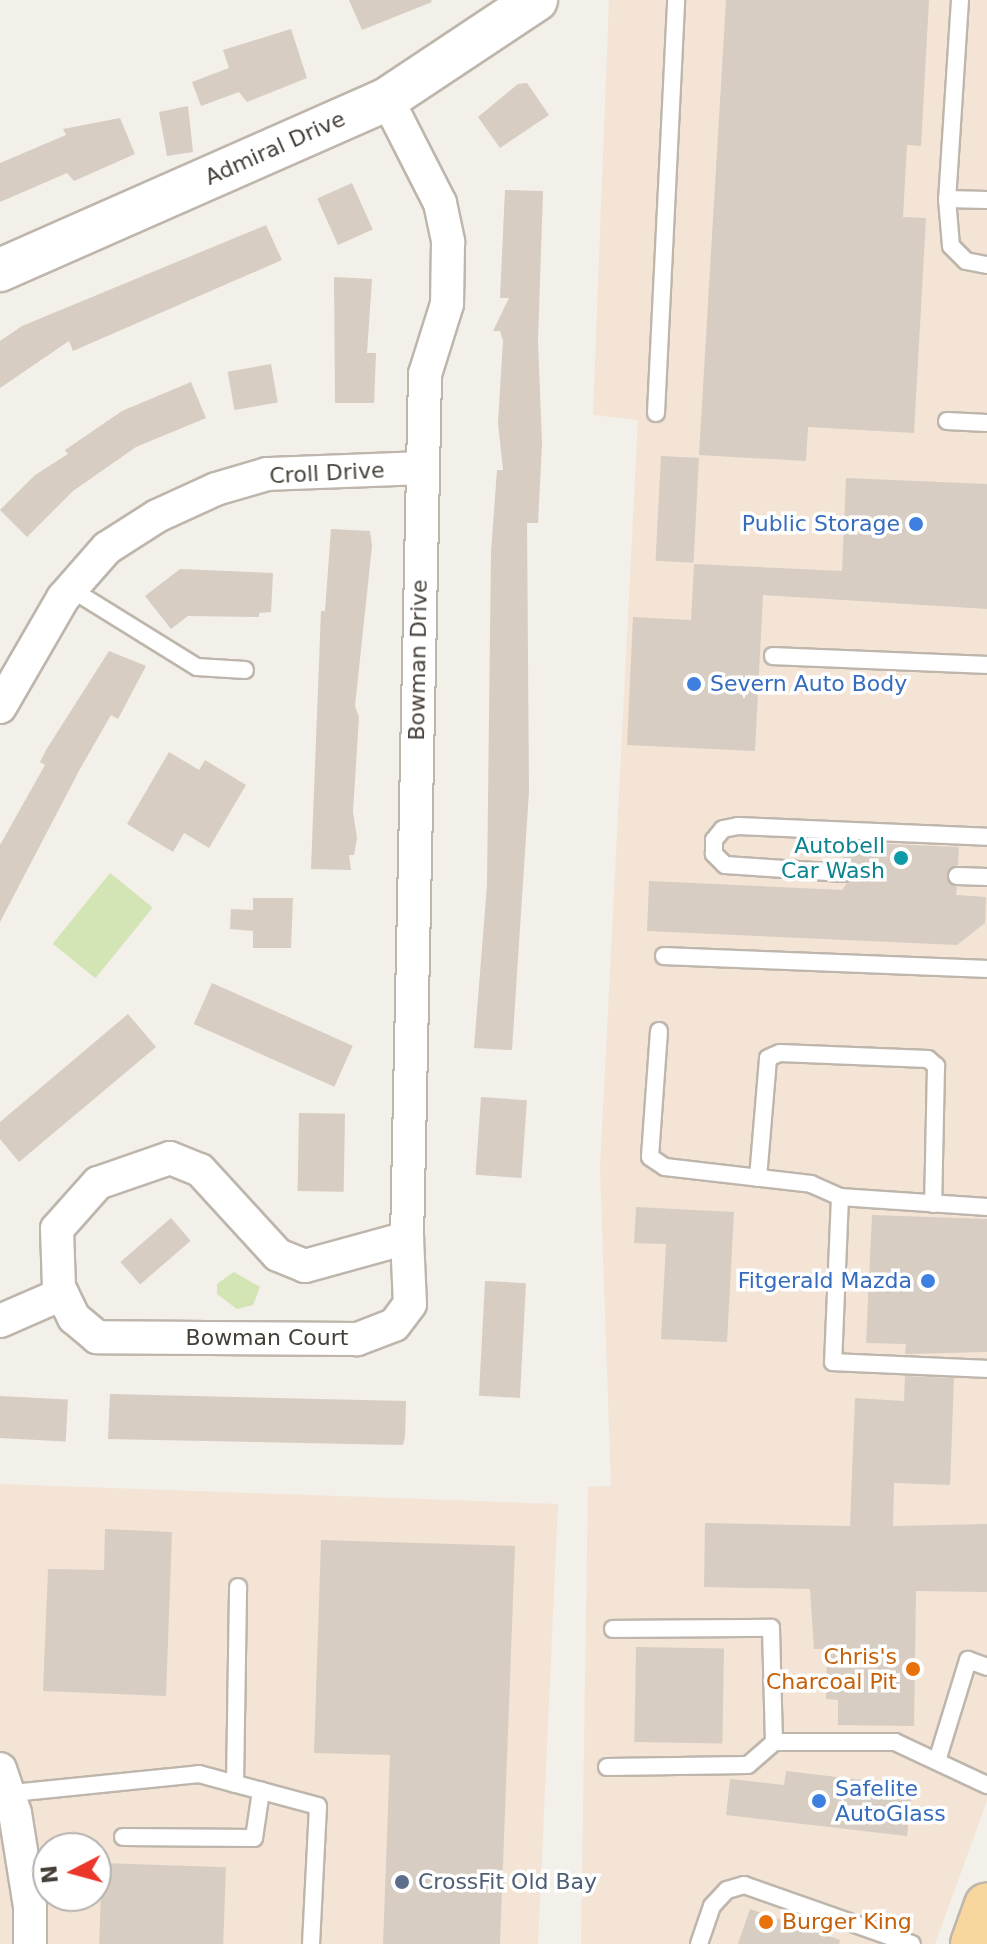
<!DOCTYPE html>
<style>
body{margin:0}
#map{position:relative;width:987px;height:1944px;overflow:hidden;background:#f3efe9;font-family:"DejaVu Sans",sans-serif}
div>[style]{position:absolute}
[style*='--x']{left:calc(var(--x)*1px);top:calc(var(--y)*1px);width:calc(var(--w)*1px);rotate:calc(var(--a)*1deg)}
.commercial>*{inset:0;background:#f3e4d6}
.green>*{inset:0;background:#d3e4b5;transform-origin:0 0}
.building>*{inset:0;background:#d7cdc2;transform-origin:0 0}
.roads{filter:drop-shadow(2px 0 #beb6ac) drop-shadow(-2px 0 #beb6ac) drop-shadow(0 2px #beb6ac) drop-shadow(0 -2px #beb6ac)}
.service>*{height:16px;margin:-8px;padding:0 8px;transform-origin:8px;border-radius:8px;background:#fff}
.minor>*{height:32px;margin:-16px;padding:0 16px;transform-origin:16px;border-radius:16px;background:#fff}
.tertiary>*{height:42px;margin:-21px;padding:0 21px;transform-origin:21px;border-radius:21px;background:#fff}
.primary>*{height:44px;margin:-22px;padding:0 22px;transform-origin:22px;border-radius:22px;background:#f7d79e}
.dots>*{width:22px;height:22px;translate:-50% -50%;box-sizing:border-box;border:4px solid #fff;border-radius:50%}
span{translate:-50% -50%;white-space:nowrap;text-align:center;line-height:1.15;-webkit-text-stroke:7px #fff;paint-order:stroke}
.street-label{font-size:22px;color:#463f38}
.shop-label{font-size:22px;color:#366cbe}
.right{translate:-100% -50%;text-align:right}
.left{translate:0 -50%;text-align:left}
.culture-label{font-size:22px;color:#0d838f}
.food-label{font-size:22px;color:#c56008}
.service-label{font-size:22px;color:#4e5e75}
.north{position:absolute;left:32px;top:1832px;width:80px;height:80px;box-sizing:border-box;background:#fff;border:2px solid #b5b2af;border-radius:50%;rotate:264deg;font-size:22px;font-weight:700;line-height:32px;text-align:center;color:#463f38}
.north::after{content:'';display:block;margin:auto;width:28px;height:36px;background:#ea3729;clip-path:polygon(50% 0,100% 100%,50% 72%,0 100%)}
</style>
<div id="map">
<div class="commercial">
<i style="clip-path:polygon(609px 0,987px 0,987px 1801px,935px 1944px,581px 1944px,588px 1487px,611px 1486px,600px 1169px,638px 420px,593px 415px)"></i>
<i style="clip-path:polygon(evenodd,0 1484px,558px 1504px,538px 1944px,0 1944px,0 1484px,48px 1848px,96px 1848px,96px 1896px,48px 1896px,48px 1848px)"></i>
</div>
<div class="green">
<i style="left:110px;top:873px;width:55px;height:91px;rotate:39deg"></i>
<i style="clip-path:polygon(234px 1272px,260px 1287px,253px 1305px,237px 1309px,217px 1294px,217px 1284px)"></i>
</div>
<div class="building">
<i style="clip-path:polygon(349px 0,431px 0,432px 2px,362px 30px)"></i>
<i style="clip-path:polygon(726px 0,929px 0,921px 146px,907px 145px,903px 217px,926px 218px,914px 433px,808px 427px,806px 461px,699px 455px)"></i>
<i style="clip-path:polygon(291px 29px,307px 78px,247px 102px,239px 92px,201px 106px,192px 82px,229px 68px,223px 50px)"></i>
<i style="clip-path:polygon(527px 83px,549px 115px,500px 148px,478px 117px,518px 84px)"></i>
<i style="clip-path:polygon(188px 106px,193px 152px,167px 156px,159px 112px)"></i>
<i style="clip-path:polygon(120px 118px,135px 154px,74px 181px,67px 173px,0 202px,0 163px,66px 135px,63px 129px)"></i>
<i style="left:352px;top:183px;width:51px;height:38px;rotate:66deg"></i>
<i style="clip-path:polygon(505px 190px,543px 191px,538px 341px,542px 444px,538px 523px,527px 523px,529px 791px,512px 1050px,474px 1048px,487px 885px,491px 552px,497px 470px,503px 470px,498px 423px,503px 341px,500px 331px,493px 331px,509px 298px,500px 298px)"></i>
<i style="clip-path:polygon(266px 225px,282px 260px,73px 351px,69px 341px,0 388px,0 341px,22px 326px)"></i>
<i style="clip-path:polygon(334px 277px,372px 279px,367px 353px,376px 353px,374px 403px,335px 403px)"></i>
<i style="left:271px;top:364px;width:39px;height:44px;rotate:80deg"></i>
<i style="clip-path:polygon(191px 382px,206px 418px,136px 447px,73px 491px,27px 537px,0 510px,35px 475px,68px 454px,65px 450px,122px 411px)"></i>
<i style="left:661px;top:456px;width:38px;height:105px;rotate:3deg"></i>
<i style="clip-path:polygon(846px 478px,987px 484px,987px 609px,763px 595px,755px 751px,627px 745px,633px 617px,691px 620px,694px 564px,842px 571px)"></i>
<i style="clip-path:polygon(331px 529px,370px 531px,372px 546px,355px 706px,359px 717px,353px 812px,357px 838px,354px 855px,349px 855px,351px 870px,311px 869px,321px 611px,325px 611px)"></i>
<i style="clip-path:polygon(180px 569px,273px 573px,271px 612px,259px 613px,259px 617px,188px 616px,171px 629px,145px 596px)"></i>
<i style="clip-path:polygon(109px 651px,146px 666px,118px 719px,111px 715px,80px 769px,0 922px,0 845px,45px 765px,40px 762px,46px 750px)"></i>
<i style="clip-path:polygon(169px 752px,199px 770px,205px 760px,246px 785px,209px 848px,184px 833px,173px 852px,127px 824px)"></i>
<i style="clip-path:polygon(844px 842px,959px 847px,958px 865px,948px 870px,947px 880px,957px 887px,956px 895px,986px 897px,985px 923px,957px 945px,647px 931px,649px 881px,842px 890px,854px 873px,843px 862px)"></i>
<i style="clip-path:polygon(253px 898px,293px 898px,291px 948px,253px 948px,253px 931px,230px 929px,231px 909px,253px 910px)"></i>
<i style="left:212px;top:983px;width:154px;height:45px;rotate:24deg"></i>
<i style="clip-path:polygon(128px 1014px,156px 1047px,19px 1162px,0 1139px,0 1122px)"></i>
<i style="left:481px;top:1097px;width:46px;height:78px;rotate:4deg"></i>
<i style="left:299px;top:1113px;width:46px;height:78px;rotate:1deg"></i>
<i style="clip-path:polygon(636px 1207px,734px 1212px,727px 1342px,661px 1339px,666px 1244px,634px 1243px)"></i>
<i style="clip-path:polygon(872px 1215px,987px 1219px,987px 1352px,905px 1354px,906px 1344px,866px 1343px)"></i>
<i style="left:171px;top:1218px;width:30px;height:67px;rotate:49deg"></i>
<i style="left:485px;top:1281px;width:41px;height:115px;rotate:3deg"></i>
<i style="clip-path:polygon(905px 1376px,954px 1378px,950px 1485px,894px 1483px,893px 1526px,987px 1524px,987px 1592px,916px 1591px,914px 1726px,838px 1725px,838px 1700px,826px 1699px,827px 1649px,814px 1649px,810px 1589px,704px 1587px,705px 1523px,850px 1526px,855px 1398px,904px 1401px)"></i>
<i style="clip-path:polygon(110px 1394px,406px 1401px,405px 1437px,403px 1445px,108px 1439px)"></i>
<i style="left:0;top:1396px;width:68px;height:42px;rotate:3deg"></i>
<i style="clip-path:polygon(105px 1529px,172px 1532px,166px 1696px,43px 1691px,48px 1569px,104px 1570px)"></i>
<i style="clip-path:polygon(321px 1540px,515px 1546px,500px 1944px,383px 1944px,390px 1755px,314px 1753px)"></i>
<i style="left:636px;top:1647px;width:88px;height:95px;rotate:1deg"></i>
<i style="clip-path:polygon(786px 1771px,913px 1786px,907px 1836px,726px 1815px,730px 1779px,784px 1785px)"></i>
<i style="left:102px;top:1863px;width:124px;height:81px;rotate:2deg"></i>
<i style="clip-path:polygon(750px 1909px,840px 1940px,839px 1944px,738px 1944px)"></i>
</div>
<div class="roads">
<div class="service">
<i style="--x:960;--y:0;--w:199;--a:93.7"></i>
<i style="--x:947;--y:199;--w:40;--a:1.4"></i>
<i style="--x:947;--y:199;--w:47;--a:85.1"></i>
<i style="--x:951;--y:246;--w:21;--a:45"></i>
<i style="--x:966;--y:261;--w:21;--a:11"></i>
<i style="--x:656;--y:413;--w:413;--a:-87.2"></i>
<i style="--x:947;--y:421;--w:40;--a:2.9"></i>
<i style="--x:71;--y:589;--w:148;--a:31.8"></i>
<i style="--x:197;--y:667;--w:48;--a:3.6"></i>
<i style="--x:773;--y:656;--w:214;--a:2.4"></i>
<i style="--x:843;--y:873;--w:118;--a:-176.1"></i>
<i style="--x:725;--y:865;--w:16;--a:-135"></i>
<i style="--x:714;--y:854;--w:14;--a:-90"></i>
<i style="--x:714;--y:840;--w:14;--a:-51"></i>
<i style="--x:723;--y:829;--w:15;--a:-11"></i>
<i style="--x:738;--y:826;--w:249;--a:2.5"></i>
<i style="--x:957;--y:876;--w:30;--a:2"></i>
<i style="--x:664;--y:956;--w:323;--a:2.3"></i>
<i style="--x:659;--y:1031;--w:126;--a:94.1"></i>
<i style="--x:650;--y:1157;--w:18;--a:34"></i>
<i style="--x:665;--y:1167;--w:147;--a:6.6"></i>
<i style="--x:811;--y:1184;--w:32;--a:24"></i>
<i style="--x:758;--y:1178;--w:120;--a:-85.2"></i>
<i style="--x:768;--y:1058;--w:13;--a:-23"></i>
<i style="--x:780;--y:1053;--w:148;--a:2.3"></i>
<i style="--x:928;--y:1059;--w:11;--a:41"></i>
<i style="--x:936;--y:1066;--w:138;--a:91.2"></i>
<i style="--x:987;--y:1207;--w:147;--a:-176.1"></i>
<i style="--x:840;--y:1197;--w:165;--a:92.4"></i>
<i style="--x:833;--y:1362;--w:154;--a:2.6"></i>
<i style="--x:613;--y:1629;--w:158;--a:-0.4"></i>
<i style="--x:771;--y:1628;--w:114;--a:88.5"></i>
<i style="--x:937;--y:1761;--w:106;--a:-72.9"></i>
<i style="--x:968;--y:1660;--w:20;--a:20"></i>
<i style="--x:607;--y:1767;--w:141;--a:-0.8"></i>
<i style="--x:748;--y:1765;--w:35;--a:-41"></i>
<i style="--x:774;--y:1742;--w:121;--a:0"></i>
<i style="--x:895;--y:1742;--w:102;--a:25.1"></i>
<i style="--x:235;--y:1784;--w:197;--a:-89.1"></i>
<i style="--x:3;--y:1794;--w:197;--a:-5.8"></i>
<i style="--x:199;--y:1774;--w:123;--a:15.1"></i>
<i style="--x:318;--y:1806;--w:138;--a:92.9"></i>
<i style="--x:123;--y:1837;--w:131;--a:0.4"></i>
<i style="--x:254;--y:1838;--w:48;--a:-81.5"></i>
<i style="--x:699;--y:1944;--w:40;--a:-71.1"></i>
<i style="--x:712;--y:1906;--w:22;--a:-47"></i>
<i style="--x:727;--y:1890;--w:18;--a:-16"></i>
<i style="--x:744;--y:1885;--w:178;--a:19.4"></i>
</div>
<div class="minor">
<i style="--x:387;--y:99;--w:117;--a:63"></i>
<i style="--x:440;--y:203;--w:40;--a:78"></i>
<i style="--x:448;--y:242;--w:62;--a:90.9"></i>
<i style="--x:447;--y:304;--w:73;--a:107.4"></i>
<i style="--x:425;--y:374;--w:864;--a:91.19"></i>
<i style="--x:0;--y:707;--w:126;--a:-60"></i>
<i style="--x:63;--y:598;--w:67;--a:-48.7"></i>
<i style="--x:107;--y:548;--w:59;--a:-32.6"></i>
<i style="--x:157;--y:516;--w:65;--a:-24.6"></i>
<i style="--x:216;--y:489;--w:53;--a:-16.4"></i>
<i style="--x:267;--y:474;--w:154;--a:-2.2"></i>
<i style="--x:170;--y:1158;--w:32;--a:22"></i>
<i style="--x:200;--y:1170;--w:115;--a:47.5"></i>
<i style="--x:278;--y:1255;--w:29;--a:22"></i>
<i style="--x:305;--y:1266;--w:106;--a:-15.4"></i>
<i style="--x:407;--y:1238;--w:66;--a:87.4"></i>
<i style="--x:410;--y:1304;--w:26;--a:127"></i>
<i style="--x:394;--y:1325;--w:40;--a:159"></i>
<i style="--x:357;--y:1339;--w:260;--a:-179.6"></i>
<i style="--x:97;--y:1337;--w:30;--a:-140"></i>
<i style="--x:74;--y:1318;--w:34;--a:-116"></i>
<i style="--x:59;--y:1287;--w:58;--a:-92"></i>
<i style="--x:57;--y:1229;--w:62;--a:-48.3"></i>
<i style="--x:98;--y:1183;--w:76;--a:-19.1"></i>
<i style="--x:0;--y:1321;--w:68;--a:-23.5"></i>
<i style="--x:0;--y:1769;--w:46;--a:71.2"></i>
<i style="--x:15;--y:1813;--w:95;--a:80.9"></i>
<i style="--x:30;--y:1907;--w:37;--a:90"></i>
</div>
<div class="tertiary">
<i style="--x:0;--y:270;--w:423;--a:-23.8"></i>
<i style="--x:387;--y:99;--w:179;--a:-33.6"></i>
</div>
<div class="primary">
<i style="--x:973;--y:1944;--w:41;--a:-70.3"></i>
</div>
</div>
<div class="dots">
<i style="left:916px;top:524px;background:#3f7fe0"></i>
<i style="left:694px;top:684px;background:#3f7fe0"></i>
<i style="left:901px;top:858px;background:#0f9aa8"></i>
<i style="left:928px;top:1281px;background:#3f7fe0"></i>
<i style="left:913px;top:1669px;background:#e8710a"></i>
<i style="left:819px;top:1801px;background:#3f7fe0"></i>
<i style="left:402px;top:1882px;background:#5c6f8a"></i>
<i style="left:766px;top:1922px;background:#e8710a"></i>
</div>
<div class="street-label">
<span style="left:275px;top:148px;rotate:-24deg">Admiral Drive</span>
<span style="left:327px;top:473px;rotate:-3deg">Croll Drive</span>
<span style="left:418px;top:660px;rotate:-89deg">Bowman Drive</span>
<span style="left:267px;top:1338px">Bowman Court</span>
</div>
<div class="shop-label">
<span class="right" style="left:900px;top:524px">Public Storage</span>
<span class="left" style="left:710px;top:684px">Severn Auto Body</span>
<span class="right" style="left:912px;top:1281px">Fitgerald Mazda</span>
<span class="left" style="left:835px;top:1801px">Safelite<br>AutoGlass</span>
</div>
<div class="culture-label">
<span class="right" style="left:885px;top:858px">Autobell<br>Car Wash</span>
</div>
<div class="food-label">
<span class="right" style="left:897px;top:1669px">Chris's<br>Charcoal Pit</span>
<span class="left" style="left:782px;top:1922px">Burger King</span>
</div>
<div class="service-label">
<span class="left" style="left:418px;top:1882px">CrossFit Old Bay</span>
</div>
<div class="north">N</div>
</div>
